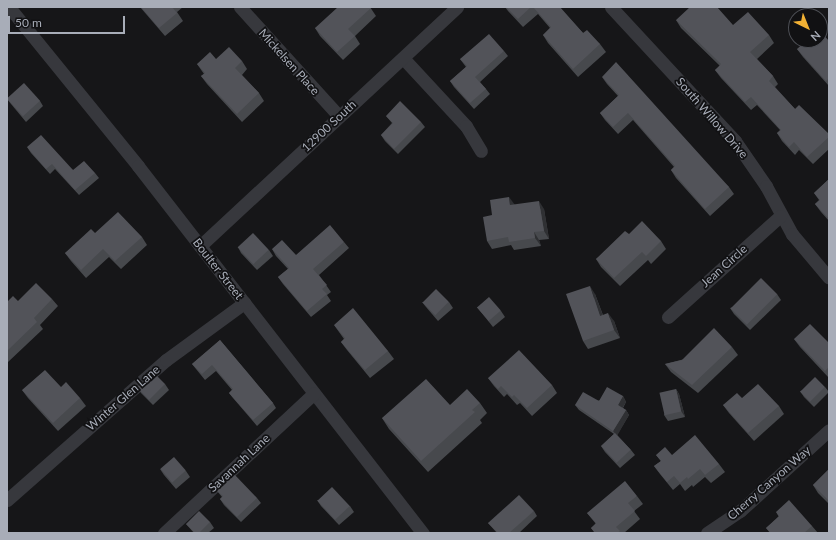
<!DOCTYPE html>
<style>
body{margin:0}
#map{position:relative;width:836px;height:540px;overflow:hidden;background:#161618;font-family:Lato,sans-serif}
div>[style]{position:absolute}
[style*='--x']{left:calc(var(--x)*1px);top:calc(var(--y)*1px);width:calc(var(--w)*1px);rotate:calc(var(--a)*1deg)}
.street>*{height:13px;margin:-6.5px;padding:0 6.5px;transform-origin:6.5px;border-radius:6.5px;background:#37383d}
.wall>*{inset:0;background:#47494d}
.shaded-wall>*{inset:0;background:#2f3033}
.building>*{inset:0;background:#525359;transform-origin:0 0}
span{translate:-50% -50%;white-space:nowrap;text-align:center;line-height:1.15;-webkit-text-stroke:3.5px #111113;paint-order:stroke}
.street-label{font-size:12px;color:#a8adb8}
.frame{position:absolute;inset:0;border:8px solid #a8adb8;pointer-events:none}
.north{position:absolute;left:788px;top:8px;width:40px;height:40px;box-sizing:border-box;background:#111113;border:1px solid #4d4f55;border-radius:50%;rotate:137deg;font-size:11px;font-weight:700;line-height:16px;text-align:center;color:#a8adb8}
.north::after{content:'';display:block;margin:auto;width:14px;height:18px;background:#f2b134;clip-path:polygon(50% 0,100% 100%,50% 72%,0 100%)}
.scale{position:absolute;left:8px;top:16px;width:117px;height:18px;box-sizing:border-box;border:2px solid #a8adb8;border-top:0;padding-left:5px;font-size:12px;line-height:14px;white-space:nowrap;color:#a8adb8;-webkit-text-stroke:3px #111113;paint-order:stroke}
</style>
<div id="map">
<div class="street">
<i style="--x:9;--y:7;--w:205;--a:50.9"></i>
<i style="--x:138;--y:166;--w:465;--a:52.2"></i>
<i style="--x:240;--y:7;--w:147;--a:47.8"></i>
<i style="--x:611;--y:7;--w:183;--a:47.2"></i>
<i style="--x:735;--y:141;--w:55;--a:55.4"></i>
<i style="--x:766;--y:186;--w:55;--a:61.6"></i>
<i style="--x:792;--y:234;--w:57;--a:49.9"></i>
<i style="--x:403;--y:58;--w:93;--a:47.2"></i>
<i style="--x:466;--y:126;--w:29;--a:59"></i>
<i style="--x:200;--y:246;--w:351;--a:-42.9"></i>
<i style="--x:668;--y:317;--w:151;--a:-42"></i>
<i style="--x:7;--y:500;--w:212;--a:-41.4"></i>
<i style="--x:166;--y:360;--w:97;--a:-36.2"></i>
<i style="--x:164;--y:533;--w:205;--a:-43"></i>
<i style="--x:707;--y:533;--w:40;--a:-34"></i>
<i style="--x:740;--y:511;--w:120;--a:-42.3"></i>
</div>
<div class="wall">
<i style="clip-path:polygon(140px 7px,183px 7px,177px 12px,183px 21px,165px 36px)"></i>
<i style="clip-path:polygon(370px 7px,376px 16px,355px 36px,360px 44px,343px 60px,320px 36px,315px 28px)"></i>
<i style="clip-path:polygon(505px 7px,561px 7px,560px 8px,583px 33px,600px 44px,606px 52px,578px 77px,548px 43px,543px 35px,550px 28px,538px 14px,523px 27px,508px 11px)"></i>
<i style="clip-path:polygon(676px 20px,733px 25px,769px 35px,774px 43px,757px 59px,773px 76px,778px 84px,775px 87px,795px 109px,829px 134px,829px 149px,813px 164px,799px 150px,795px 155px,782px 141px,777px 133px,780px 130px,757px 105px,751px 110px,721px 78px,715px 70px,720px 66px,681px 28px)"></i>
<i style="clip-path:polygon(829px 41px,829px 86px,803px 57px,797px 49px)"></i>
<i style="clip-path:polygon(504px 51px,508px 56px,480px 82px,486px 89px,490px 94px,474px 109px,454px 87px,450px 81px,466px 67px,460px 59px)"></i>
<i style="clip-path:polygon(216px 59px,242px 61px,247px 69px,242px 75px,259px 93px,264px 101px,242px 122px,207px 84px,201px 76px,204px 74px,197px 64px)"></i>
<i style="clip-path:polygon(602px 77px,729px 187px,734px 194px,710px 216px,676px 178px,671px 170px,674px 167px,633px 120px,618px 134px,605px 120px,600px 113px,618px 96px,607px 84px)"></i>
<i style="clip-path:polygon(7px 99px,40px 101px,43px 106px,26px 122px,11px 104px)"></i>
<i style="clip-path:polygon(386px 116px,421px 122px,425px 127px,398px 154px,385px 141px,381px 135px,392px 123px)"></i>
<i style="clip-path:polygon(27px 147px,73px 170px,95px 173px,99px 178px,79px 195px,55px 169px,50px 174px,31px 153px)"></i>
<i style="clip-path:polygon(829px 179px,829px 221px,821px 212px,815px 204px,819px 200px,814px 193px)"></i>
<i style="clip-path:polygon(515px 205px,544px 209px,549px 239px,539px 240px,541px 246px,514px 250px,511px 245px,492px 249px,487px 241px,492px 215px)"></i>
<i style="clip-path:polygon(95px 233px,142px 237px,147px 245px,121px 269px,109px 257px,86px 278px,71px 261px,65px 253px)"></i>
<i style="clip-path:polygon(629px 234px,661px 241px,666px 249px,651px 264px,648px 260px,620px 286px,601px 267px,596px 259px)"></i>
<i style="clip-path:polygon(344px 242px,349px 248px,319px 275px,331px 292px,327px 295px,331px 301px,311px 317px,283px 284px,278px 277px,288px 269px,276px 256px,272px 249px,296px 255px)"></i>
<i style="clip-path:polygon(238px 247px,269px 250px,273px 256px,257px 270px,241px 253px)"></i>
<i style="clip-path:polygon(595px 294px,603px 315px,614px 321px,620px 338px,588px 349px,583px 341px)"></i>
<i style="clip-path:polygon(777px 294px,781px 300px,750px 330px,734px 314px,730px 308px)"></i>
<i style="clip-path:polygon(52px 299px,58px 306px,40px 325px,43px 329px,7px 363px,7px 302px)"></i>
<i style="clip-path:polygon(422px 302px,449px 302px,453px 308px,438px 321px,426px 307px)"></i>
<i style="clip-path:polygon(477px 307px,501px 311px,505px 317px,493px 327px)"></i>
<i style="clip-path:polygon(334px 325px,388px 351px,394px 359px,370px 378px,347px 350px,341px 342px,344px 339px)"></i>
<i style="clip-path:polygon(794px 339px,829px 343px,829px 378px,800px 347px)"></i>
<i style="clip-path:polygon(220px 340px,273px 403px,276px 408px,257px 426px,233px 398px,229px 393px,232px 390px,216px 371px,205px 380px,196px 369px,192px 364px)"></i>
<i style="clip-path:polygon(732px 347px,738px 355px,698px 393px,671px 372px,665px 364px)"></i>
<i style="clip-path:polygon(488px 378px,552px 385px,557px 393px,532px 416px,520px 403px,517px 405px,507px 394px,504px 397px,494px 386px)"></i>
<i style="clip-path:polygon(165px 384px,169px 390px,153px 405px,141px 393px,137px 387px)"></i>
<i style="clip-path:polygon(825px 387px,829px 392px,814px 407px,804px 397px,800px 391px)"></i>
<i style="clip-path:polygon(676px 389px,679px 394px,685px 417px,668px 421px,664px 415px)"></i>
<i style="clip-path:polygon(22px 390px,80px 398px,86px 406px,58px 431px,28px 398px)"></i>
<i style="clip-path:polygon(623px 396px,626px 402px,623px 408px,626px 410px,629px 415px,617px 435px,631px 450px,635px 455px,620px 468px,605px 452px,601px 446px,614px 434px,579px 410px,575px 405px)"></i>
<i style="clip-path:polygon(742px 398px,779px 406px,784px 414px,754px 441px,729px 413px,723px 405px)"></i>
<i style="clip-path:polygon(480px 403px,487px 413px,480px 420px,482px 423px,428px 472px,389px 429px,382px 418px,450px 405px)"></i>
<i style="clip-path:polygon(656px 455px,672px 455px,719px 464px,725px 472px,711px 483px,705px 477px,693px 487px,692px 485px,685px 491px,680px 484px,673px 490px,660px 474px,654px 466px,661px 461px)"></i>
<i style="clip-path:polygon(160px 469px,186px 471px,190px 477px,176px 489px,164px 475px)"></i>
<i style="clip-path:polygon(829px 469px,829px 504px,818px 493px,813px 485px)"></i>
<i style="clip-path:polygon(217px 491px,257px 498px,261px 503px,241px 522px,224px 505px,220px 499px,222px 497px)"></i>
<i style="clip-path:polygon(637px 496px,643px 504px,634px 511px,640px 519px,624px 533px,595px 533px,591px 528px,596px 524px,587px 513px)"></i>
<i style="clip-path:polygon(317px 500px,350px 506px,354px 512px,339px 525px,321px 506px)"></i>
<i style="clip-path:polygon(534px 511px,537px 516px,519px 533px,497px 533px,488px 523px)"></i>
<i style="clip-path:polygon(776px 512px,812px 526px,818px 533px,770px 533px,766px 528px,779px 517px)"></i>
<i style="clip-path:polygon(210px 522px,214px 528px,208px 533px,194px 533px,186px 524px)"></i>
</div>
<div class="shaded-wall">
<i style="clip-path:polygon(509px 197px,515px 205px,510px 205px)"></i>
<i style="clip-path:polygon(539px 201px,544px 209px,549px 239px,544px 231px)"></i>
<i style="clip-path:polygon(534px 232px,539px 240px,541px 246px,535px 238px)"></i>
<i style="clip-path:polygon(590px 286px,595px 294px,606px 324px,600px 316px)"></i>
<i style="clip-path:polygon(608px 313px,614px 321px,620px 338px,614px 330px)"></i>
<i style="clip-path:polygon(676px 389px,679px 394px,685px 417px,681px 411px)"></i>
<i style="clip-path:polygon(623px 396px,626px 402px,621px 410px,618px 405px)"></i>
<i style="clip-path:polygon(626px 410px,629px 415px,617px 436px,613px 431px)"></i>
</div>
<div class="building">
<i style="clip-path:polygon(141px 7px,172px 7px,177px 13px,159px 28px)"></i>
<i style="clip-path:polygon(338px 7px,370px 7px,371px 8px,348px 29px,355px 36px,337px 52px,315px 28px)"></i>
<i style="clip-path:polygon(506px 7px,531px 7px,518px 19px)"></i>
<i style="clip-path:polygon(533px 7px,560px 7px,583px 33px,587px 30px,600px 44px,573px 69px,543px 35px,551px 27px)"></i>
<i style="clip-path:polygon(690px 7px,717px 7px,733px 25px,748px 12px,769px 35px,750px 52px,773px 76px,769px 81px,795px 109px,799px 105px,829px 134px,829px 137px,807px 157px,794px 142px,789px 147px,777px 133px,781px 130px,751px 97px,745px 102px,715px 70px,721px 64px,676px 20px)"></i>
<i style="clip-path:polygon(820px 31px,829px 41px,829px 78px,826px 81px,797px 49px,807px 40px,820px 40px)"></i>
<i style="clip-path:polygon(489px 34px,504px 51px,475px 77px,486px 89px,470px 103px,450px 81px,467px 66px,460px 59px)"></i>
<i style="clip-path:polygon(229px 47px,242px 61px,235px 68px,259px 93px,237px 114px,201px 76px,205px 73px,197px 64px,210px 52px,216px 59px)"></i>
<i style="clip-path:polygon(616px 62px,729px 187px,705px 209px,671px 170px,675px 166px,628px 113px,613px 127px,600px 113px,619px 95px,602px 77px)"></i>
<i style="left:24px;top:83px;width:24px;height:23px;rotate:48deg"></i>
<i style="clip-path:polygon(400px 101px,421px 122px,394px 149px,381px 135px,393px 123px,386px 116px)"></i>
<i style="clip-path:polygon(41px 135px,73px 170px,84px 161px,95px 173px,75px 190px,52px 164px,46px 169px,27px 147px)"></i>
<i style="clip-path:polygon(829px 179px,829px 219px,815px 204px,820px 200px,814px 193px)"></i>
<i style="clip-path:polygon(509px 197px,510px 205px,539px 201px,544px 231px,534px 232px,535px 238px,509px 242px,508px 237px,487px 241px,483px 217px,492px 215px,490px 200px)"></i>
<i style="clip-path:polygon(118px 212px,142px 237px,115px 261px,103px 249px,81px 270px,65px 253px,91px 229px,95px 233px)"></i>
<i style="clip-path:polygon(642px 221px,661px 241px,646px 256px,642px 252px,614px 278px,596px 259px,625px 231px,629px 234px)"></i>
<i style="clip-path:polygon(330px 225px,344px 242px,313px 269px,327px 285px,322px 289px,327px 294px,307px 311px,278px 277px,289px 268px,272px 249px,282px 240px,296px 255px)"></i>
<i style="left:253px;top:233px;width:23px;height:21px;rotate:47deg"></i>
<i style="left:761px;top:278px;width:23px;height:43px;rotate:45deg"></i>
<i style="clip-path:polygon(36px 283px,52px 299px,34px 318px,37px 322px,7px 351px,7px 302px,13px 296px,18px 301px)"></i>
<i style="clip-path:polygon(590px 286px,600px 316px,608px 313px,614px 330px,583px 341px,566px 294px)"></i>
<i style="left:436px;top:289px;width:18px;height:19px;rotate:45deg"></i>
<i style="left:489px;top:297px;width:18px;height:16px;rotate:49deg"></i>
<i style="clip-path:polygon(353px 308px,388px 351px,365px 370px,341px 342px,345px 338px,334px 325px)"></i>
<i style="clip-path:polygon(810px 324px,829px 343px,829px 367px,825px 371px,794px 339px)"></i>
<i style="clip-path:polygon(714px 328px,732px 347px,692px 385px,665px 364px,682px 360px)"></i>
<i style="clip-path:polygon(220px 340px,273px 403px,253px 420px,229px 393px,233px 389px,212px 365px,202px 374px,192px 364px)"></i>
<i style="clip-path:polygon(519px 350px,552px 385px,527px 408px,514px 395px,512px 397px,501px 386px,498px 389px,488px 378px)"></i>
<i style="clip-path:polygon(45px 370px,61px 387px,66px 382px,80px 398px,53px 423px,22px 390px)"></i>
<i style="clip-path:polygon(154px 373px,165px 384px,149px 400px,137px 387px)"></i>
<i style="left:815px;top:377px;width:14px;height:21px;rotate:45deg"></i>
<i style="clip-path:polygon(426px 379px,450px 405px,467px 389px,480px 403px,472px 410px,475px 412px,421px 461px,382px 418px)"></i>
<i style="clip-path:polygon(758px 384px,779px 406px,748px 433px,723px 405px,737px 393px,742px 398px)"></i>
<i style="clip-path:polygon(607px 387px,623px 396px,618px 405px,626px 410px,613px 431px,575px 405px,583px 392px,599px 401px)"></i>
<i style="left:676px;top:389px;width:23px;height:17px;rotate:77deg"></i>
<i style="left:615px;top:433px;width:23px;height:19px;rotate:47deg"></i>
<i style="clip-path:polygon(695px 435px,719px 464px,705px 475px,700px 469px,688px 479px,687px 477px,680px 483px,674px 476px,667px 482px,654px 466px,661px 461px,656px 455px,665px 447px,672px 455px)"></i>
<i style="left:174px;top:457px;width:18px;height:18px;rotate:49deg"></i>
<i style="clip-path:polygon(829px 469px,829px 501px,813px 485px)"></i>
<i style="clip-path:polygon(234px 474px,257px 498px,237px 517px,220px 499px,223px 496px,217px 491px)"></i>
<i style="clip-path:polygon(625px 481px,637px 496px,628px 503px,635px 511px,616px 527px,620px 531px,617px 533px,595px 533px,591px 528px,596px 523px,587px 513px)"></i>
<i style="left:332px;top:487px;width:26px;height:20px;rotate:47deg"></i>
<i style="clip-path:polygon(519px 495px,534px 511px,509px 533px,498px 533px,488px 523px)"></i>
<i style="clip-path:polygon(789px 500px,812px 526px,804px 533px,771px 533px,766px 528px,779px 516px,776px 512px)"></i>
<i style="clip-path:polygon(199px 511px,210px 522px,199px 533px,195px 533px,186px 524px)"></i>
</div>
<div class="street-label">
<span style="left:289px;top:62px;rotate:48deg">Mickelsen Place</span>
<span style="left:712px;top:118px;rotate:49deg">South Willow Drive</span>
<span style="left:329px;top:126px;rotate:-43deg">12900 South</span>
<span style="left:724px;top:266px;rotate:-42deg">Jean Circle</span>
<span style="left:218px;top:269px;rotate:52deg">Boulter Street</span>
<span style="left:123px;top:398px;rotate:-41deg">Winter Glen Lane</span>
<span style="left:239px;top:463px;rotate:-43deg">Savannah Lane</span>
<span style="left:769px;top:483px;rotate:-41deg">Cherry Canyon Way</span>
</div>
<div class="frame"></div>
<div class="north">N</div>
<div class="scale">50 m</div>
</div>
